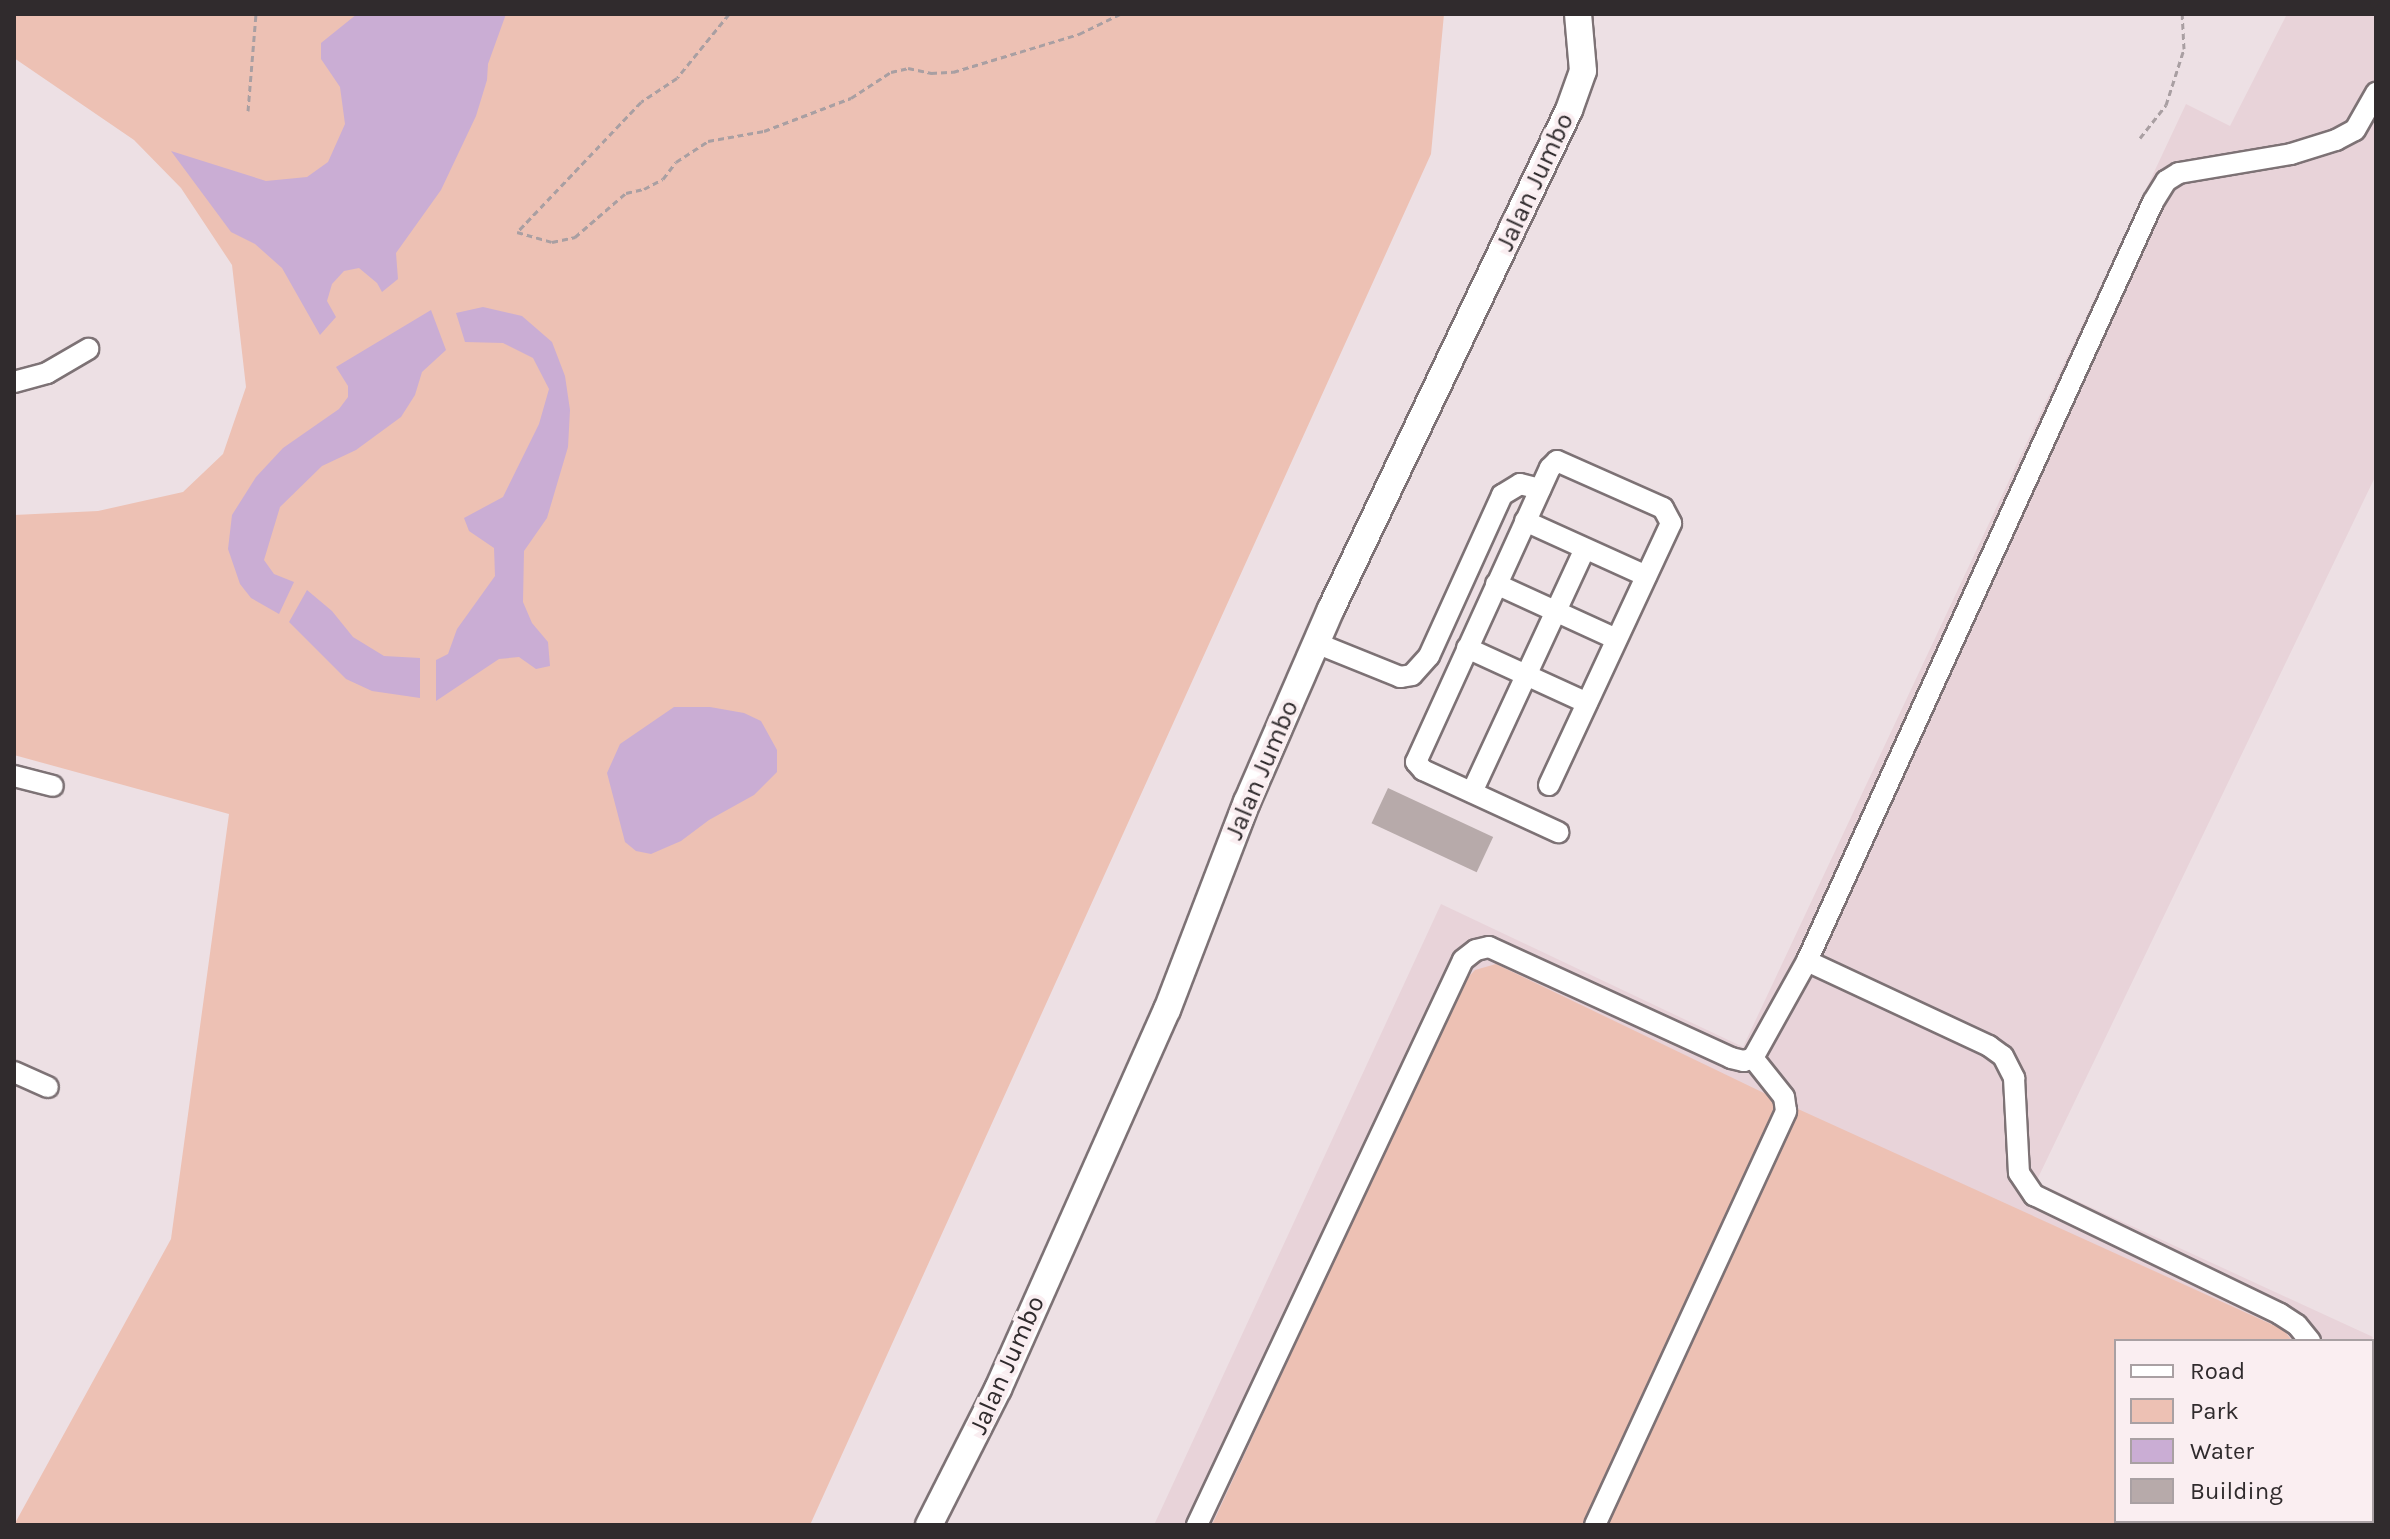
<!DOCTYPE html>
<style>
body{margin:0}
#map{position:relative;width:2390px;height:1539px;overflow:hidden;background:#ede0e4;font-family:Karla,sans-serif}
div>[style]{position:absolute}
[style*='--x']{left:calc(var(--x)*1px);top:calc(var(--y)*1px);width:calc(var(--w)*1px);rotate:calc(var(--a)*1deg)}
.built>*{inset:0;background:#e8d3d9}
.green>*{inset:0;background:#edc1b4}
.water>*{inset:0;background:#caadd4}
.building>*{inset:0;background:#b7aaaa;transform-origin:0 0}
.path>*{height:3px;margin-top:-1.5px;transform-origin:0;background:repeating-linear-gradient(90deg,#a99fa2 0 6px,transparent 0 10px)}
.roads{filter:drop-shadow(2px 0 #7d7275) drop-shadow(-2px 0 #7d7275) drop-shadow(0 2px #7d7275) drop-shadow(0 -2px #7d7275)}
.minor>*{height:20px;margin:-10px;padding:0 10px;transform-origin:10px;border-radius:10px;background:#fff}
.major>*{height:26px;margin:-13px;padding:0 13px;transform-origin:13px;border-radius:13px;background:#fff}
span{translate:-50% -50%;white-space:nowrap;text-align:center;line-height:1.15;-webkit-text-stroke:8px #faeef1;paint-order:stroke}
.street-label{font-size:26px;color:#302b2d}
.frame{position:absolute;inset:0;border:16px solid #302b2d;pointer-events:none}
.legend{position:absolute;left:2114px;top:1339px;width:260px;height:184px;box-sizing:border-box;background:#faeef1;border:2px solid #a9a0a3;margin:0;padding:10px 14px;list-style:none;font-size:24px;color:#302b2d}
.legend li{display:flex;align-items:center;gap:16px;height:40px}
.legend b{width:40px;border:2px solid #a9a0a3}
</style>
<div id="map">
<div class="built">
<i style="clip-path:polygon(2287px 14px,2376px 14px,2376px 475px,2036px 1182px,2373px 1337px,2371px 1341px,2116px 1341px,2116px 1521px,2288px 1521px,2286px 1525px,1154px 1525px,1441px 904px,1743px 1047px,2186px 104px,2230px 126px)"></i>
</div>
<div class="green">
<i style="clip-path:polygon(14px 14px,1444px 14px,1431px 154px,810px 1525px,14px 1525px,171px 1239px,229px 814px,14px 755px,14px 515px,98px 511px,183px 492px,223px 454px,246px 387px,232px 265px,181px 188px,134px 140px,14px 58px)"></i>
<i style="clip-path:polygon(1496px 964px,1787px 1104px,2284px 1330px,2292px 1341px,2116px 1341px,2116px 1521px,2253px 1521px,2251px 1525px,1212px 1525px,1461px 985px,1475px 970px)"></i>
</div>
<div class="water">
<i style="clip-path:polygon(357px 14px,506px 14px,488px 64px,487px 80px,476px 116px,441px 190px,396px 253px,398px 279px,382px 292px,377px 283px,359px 268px,344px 271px,332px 284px,327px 301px,336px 317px,320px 335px,282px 268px,255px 244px,231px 232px,171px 151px,266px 181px,307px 177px,328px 162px,345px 124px,340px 87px,321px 59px,321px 43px)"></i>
<i style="clip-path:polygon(483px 307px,522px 316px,552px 342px,565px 376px,570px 410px,568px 447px,547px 518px,524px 551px,523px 602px,532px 623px,548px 642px,550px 666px,536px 669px,519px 657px,499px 659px,436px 701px,436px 660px,448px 654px,457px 629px,495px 576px,494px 548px,469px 531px,464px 518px,503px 497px,539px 424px,549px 389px,533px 358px,503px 343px,465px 342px,456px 313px)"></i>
<i style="clip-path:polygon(431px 310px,446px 350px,422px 372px,415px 395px,401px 417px,356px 450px,322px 466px,280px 507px,264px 560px,274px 574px,294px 582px,279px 614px,251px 598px,240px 584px,228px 549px,232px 515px,256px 477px,283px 448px,339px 409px,348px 397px,348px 386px,336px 367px)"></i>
<i style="clip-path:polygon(307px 590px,332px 611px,353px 637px,384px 656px,420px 658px,420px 698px,372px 691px,346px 679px,289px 622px)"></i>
<i style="clip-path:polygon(674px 707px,710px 707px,744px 713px,761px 721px,777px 750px,777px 772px,754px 795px,709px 820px,681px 841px,651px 854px,636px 851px,625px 842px,607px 773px,620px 744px)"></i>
</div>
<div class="building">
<i style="left:1388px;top:788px;width:116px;height:39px;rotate:25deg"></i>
</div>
<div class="path">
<i style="--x:729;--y:14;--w:82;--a:129.1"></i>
<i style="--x:677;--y:78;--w:43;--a:146.3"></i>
<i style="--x:641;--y:102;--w:180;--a:133.6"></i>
<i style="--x:517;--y:232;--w:36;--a:16"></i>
<i style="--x:552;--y:242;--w:24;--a:-12"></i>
<i style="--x:575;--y:237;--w:67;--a:-40.8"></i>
<i style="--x:626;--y:193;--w:18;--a:-13"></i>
<i style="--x:644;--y:189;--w:21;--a:-28"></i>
<i style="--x:663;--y:179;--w:21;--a:-53"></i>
<i style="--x:676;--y:162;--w:38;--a:-33"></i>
<i style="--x:708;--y:141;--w:57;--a:-10.1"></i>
<i style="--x:764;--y:131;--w:93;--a:-20.8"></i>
<i style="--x:851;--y:98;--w:48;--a:-33"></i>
<i style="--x:891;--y:72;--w:17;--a:-13"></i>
<i style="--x:908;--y:68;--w:24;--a:12"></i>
<i style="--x:931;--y:73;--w:22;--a:-3"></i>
<i style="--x:953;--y:72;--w:132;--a:-16.8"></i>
<i style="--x:1079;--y:34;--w:46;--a:-26"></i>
<i style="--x:1217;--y:14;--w:13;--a:0"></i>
<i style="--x:248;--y:111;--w:97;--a:-85.3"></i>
<i style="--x:2140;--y:138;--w:42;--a:-51.8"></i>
<i style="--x:2166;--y:105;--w:59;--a:-72.2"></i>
<i style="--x:2184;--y:49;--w:35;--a:-93"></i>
</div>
<div class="roads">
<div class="minor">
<i style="--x:14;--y:382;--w:34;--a:-15"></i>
<i style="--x:47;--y:373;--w:48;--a:-30.3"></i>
<i style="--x:1525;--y:521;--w:133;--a:24.4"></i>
<i style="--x:1496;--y:584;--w:132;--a:24.6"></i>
<i style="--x:1316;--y:643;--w:91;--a:22"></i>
<i style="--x:1400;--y:677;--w:12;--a:-9"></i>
<i style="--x:1412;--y:675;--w:25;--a:-48"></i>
<i style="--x:1429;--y:656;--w:177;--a:-65.6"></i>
<i style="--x:1502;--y:495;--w:21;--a:-31"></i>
<i style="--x:1520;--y:484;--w:21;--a:14"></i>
<i style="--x:1467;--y:648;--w:132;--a:24.6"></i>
<i style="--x:14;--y:776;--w:40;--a:14.4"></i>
<i style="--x:1549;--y:785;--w:289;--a:-65"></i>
<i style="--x:1671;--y:523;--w:17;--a:-118"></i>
<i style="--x:1663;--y:508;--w:116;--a:-156.1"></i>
<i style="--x:1557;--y:461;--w:10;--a:135"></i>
<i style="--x:1550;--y:468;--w:323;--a:114.5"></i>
<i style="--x:1416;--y:762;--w:11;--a:49"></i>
<i style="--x:1423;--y:770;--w:149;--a:24.7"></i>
<i style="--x:1472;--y:792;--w:268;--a:-65.1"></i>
<i style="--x:1807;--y:961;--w:201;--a:25"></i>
<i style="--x:1989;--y:1046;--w:17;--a:36"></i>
<i style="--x:2003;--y:1056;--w:25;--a:63"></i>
<i style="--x:2014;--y:1078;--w:95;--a:87"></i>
<i style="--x:2019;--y:1173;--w:27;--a:56"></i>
<i style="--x:2034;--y:1195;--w:273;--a:25.8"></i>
<i style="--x:2280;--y:1314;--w:20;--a:33"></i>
<i style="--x:2297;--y:1325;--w:21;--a:51"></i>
<i style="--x:14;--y:1072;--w:37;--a:24"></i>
<i style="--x:1197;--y:1525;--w:624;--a:-64.79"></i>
<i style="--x:1463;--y:960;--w:16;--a:-38"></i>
<i style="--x:1476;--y:950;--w:13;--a:-13"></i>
<i style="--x:1489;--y:947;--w:266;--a:24.6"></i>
<i style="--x:1731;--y:1058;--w:13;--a:13"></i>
<i style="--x:1744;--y:1061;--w:9;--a:-18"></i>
<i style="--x:1753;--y:1058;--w:111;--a:-60.9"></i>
<i style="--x:1807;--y:961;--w:834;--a:-65.49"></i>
<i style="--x:2153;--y:202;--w:25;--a:-58"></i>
<i style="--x:2166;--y:181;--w:15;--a:-32"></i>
<i style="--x:2179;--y:173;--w:114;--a:-9.6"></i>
<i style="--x:2291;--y:154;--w:47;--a:-17.3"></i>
<i style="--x:2336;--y:140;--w:21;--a:-28"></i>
<i style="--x:2355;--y:130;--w:43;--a:-60.4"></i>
<i style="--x:1595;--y:1525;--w:456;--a:-65.2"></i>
<i style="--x:1786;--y:1111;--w:14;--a:-98"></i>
<i style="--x:1784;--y:1097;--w:50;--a:-128.5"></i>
<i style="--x:2265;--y:1525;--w:4;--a:-63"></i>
</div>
<div class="major">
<i style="--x:929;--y:1525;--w:153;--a:-63.1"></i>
<i style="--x:998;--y:1389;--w:415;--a:-66"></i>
<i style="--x:1167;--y:1010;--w:223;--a:-69"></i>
<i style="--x:1247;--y:802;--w:210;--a:-66.5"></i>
<i style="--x:1331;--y:609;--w:553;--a:-64.5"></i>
<i style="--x:1569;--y:110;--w:41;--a:-70.3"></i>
<i style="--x:1583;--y:71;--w:57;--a:-95"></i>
</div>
</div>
<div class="street-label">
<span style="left:1535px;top:182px;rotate:-65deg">Jalan Jumbo</span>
<span style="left:1262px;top:770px;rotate:-67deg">Jalan Jumbo</span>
<span style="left:1007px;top:1365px;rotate:-66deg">Jalan Jumbo</span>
</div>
<div class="frame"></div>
<ul class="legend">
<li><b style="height:10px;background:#fff"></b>Road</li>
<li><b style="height:22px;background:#edc1b4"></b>Park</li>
<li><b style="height:22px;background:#caadd4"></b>Water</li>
<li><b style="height:22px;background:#b7aaaa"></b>Building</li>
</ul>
</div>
